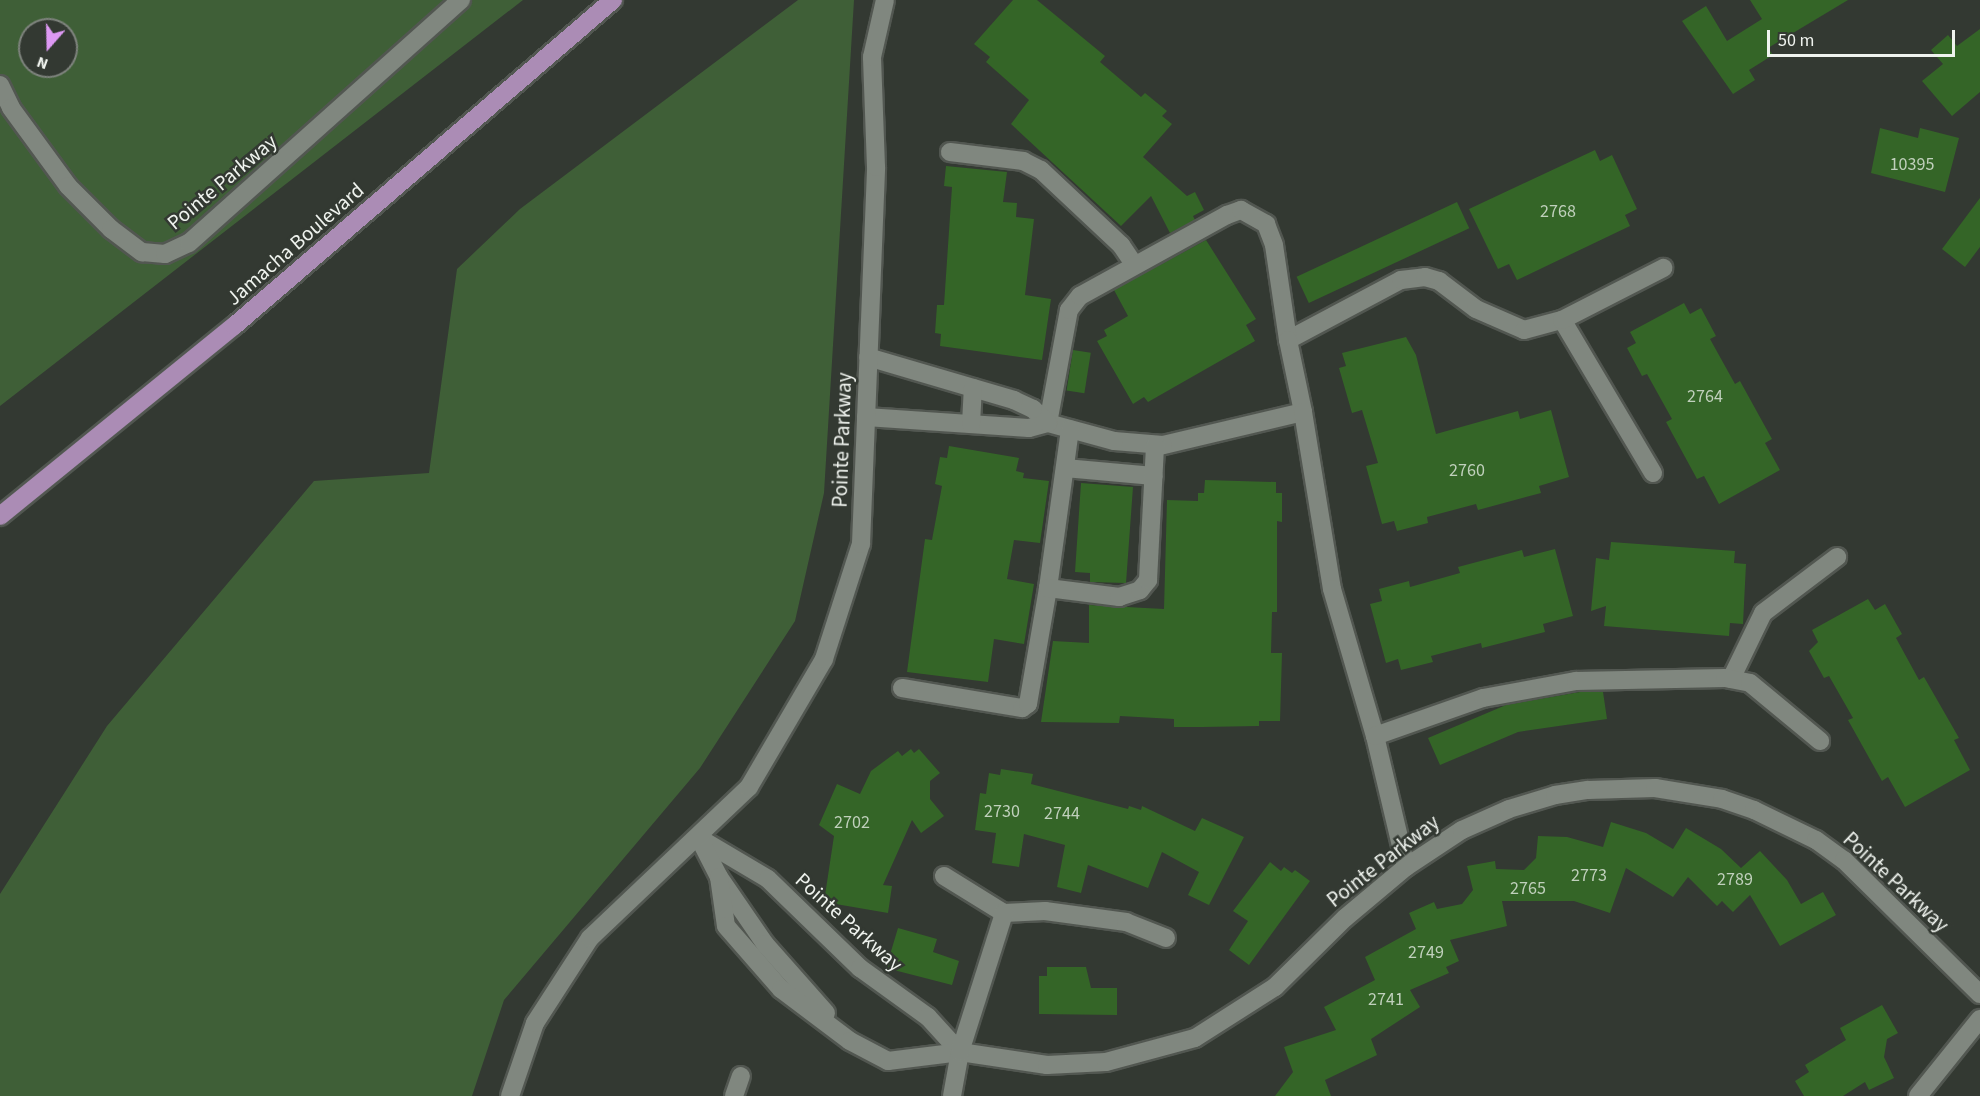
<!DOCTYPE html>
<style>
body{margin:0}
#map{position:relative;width:1980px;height:1096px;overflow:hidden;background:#333932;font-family:"Source Sans 3",sans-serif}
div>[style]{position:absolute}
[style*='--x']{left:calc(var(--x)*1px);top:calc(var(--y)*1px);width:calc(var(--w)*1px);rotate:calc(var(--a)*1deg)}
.green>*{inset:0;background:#3f5f37}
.building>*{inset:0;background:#346527;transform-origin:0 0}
.roads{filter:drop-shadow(2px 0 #525751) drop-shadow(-2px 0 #525751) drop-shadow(0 2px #525751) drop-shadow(0 -2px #525751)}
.minor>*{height:18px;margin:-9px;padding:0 9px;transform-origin:9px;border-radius:9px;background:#80877f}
.major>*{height:18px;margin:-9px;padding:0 9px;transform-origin:9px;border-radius:9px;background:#ab8cb5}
span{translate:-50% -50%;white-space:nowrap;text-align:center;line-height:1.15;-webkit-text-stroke:5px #333932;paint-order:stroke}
.number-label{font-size:18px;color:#c0d0bc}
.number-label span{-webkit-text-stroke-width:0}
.street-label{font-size:21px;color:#eff3ee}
.north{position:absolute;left:18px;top:18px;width:60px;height:60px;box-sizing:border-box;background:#333932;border:2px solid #7e837d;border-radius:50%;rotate:200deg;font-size:16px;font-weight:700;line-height:24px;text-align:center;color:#eff3ee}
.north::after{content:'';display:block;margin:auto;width:21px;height:27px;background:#dd99f3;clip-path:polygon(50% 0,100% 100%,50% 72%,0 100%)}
.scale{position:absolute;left:1767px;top:30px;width:188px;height:27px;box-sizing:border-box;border:3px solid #eff3ee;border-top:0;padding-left:8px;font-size:18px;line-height:21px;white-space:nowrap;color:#eff3ee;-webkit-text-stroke:4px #333932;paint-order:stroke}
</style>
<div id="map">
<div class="green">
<i style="clip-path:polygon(evenodd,0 0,523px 0,0 406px,0 0,30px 30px,66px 30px,66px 66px,30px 66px,30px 30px)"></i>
<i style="clip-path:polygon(798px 0,854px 0,824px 493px,795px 621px,700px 768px,504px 1000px,472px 1096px,0 1096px,0 894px,107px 726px,314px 481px,429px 473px,457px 269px,520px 209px)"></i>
</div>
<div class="building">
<i style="clip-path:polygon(1013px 0,1037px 0,1105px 56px,1100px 62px,1141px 97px,1145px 93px,1167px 111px,1162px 116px,1172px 124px,1143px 157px,1187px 196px,1195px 192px,1204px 210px,1193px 216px,1195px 220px,1170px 233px,1151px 196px,1121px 226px,1011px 124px,1029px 100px,986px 62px,990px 57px,974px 44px)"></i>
<i style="clip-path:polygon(1750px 0,1848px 0,1768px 48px,1773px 55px,1749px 70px,1755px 80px,1733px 94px,1682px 21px,1706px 6px,1727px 41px,1762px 19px)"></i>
<i style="clip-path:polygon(1980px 29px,1980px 92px,1952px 116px,1922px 81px,1943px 64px,1931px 50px,1948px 35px,1957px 46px)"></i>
<i style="clip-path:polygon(1880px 128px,1918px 138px,1920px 128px,1959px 138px,1945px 192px,1871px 173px)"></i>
<i style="clip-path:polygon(1595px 150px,1600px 161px,1612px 155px,1637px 209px,1625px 215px,1630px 226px,1517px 280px,1509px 264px,1498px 269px,1469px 209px)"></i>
<i style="clip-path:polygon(946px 166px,1007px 172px,1003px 202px,1017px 203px,1016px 217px,1034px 219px,1025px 295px,1051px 299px,1042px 360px,940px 346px,941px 334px,935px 333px,937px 305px,944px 305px,952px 187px,944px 186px)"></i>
<i style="clip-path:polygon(1980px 198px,1980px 247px,1965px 267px,1942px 249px)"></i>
<i style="left:1457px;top:202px;width:29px;height:177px;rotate:65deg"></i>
<i style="clip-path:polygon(1206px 240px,1256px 319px,1246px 325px,1255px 341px,1148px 402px,1144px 397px,1133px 404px,1097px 341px,1107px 336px,1104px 330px,1128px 316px,1114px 290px)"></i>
<i style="clip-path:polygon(1684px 303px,1690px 314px,1701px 308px,1716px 336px,1710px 339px,1735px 384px,1740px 381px,1772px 439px,1765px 443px,1780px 470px,1719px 504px,1704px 476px,1697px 479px,1666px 422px,1672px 419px,1647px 374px,1642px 376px,1627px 348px,1636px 343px,1630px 332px)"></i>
<i style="clip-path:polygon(1406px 337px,1416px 355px,1436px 434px,1518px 411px,1520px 419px,1551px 410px,1569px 477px,1539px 486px,1541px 493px,1478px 510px,1476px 504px,1427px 517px,1428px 523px,1397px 531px,1394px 521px,1382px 524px,1366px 466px,1378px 463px,1362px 410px,1352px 413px,1339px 368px,1346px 366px,1342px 353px)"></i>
<i style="left:1073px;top:350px;width:18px;height:41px;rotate:9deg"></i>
<i style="clip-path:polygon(949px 446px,1019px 458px,1016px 471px,1024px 473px,1023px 478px,1049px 481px,1040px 543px,1014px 540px,1007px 579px,1034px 584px,1024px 644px,994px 639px,988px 682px,907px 672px,925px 539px,932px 540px,942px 486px,935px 484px,940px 457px,947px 458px)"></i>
<i style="clip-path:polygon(1205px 480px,1276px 482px,1276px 493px,1282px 493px,1282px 522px,1277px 521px,1277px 612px,1272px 612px,1271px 653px,1282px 653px,1280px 721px,1259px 721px,1259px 726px,1202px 727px,1174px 727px,1174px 719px,1120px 716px,1119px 723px,1041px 722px,1053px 641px,1089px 643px,1089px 605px,1164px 609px,1167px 500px,1198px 501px,1198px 493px,1204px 493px)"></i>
<i style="clip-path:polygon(1081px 483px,1133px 487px,1126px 583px,1090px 582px,1090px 573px,1075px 572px)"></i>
<i style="clip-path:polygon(1611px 542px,1735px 551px,1734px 563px,1746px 564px,1743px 624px,1730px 623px,1729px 636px,1604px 626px,1606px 606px,1591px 611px,1596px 558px,1609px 560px)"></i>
<i style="clip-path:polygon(1555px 549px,1573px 616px,1543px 624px,1545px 632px,1482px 648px,1481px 643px,1431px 656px,1433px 662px,1401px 670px,1398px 659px,1386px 663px,1370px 604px,1382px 601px,1379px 589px,1409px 581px,1410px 587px,1460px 573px,1458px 567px,1522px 550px,1524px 557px)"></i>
<i style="clip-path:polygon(1868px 599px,1875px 610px,1885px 604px,1902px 634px,1896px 638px,1919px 680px,1924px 677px,1959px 738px,1954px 740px,1970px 770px,1905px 807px,1888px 777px,1882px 781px,1848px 720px,1853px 718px,1829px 676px,1824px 678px,1809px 651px,1818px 642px,1812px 630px)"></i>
<i style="clip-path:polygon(1580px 692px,1603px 692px,1607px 719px,1518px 732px,1440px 765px,1428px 738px,1506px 705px)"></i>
<i style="clip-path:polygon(911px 749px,914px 753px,919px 749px,940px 773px,930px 781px,930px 799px,944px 816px,921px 833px,912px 820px,883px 885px,892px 886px,888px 913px,824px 902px,834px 836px,819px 825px,837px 784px,860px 794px,871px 771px,898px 751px,902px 756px)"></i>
<i style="clip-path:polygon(1001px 769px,1033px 774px,1031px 784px,1070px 794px,1128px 809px,1129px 806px,1141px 810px,1142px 806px,1195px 831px,1202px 818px,1244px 837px,1209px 905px,1188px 895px,1199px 872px,1162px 852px,1148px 888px,1088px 865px,1081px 893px,1057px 887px,1065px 845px,1024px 834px,1019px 867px,992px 863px,996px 833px,975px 830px,980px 793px,986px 794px,989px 773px,1000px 775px)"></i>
<i style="clip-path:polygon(1611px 822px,1646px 833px,1673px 849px,1686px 828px,1721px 849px,1741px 868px,1760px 851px,1787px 880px,1801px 904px,1823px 892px,1836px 915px,1780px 946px,1750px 895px,1733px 912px,1722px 901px,1717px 906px,1688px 877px,1673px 897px,1626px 868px,1610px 913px,1574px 901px,1502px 901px,1507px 926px,1450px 940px,1459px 961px,1446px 967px,1449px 973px,1410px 990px,1420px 1007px,1371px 1039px,1377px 1055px,1325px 1080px,1331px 1096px,1275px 1096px,1293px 1072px,1284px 1047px,1336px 1030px,1324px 1007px,1375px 980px,1365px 957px,1416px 929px,1409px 913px,1434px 902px,1437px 909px,1462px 904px,1473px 890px,1467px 866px,1495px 861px,1496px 869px,1524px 870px,1536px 858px,1538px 836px,1567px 837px,1603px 847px)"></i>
<i style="clip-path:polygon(1270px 862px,1281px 871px,1284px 867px,1292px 873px,1295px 870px,1310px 881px,1249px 965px,1229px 950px,1248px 921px,1233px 911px)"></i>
<i style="clip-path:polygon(898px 928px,937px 939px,933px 952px,959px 961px,952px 985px,886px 968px)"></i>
<i style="clip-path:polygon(1047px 967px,1086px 967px,1091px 988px,1117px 988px,1117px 1015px,1039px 1014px,1039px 976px,1047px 976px)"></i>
<i style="clip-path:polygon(1882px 1005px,1898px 1033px,1887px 1039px,1884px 1057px,1894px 1078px,1869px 1090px,1865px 1082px,1843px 1096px,1804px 1096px,1795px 1081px,1809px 1072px,1805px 1065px,1846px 1040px,1840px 1028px)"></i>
</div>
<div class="roads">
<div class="minor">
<i style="--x:0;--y:85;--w:25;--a:64"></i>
<i style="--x:11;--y:108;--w:97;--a:53.8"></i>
<i style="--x:68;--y:186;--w:61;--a:45"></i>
<i style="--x:111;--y:229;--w:39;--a:37"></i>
<i style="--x:142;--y:252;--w:23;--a:5"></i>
<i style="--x:165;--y:254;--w:26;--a:-25"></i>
<i style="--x:189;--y:243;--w:365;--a:-41.8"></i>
<i style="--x:950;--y:152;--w:74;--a:7"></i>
<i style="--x:1023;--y:161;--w:20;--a:27"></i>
<i style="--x:1041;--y:170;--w:110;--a:43.2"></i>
<i style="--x:1121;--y:245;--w:23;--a:56"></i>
<i style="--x:1288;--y:340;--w:128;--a:-28"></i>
<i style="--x:1401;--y:280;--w:24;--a:-7"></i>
<i style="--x:1425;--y:277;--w:15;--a:16"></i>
<i style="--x:1439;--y:281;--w:46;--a:37.1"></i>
<i style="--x:1476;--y:309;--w:52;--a:23.6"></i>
<i style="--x:1524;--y:330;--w:39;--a:-15"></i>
<i style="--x:1303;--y:412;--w:144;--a:166.7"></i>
<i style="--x:1163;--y:445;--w:49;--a:-175.3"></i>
<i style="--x:1114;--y:441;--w:68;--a:-164.7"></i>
<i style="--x:1048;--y:423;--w:115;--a:-79.5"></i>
<i style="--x:1069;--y:310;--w:18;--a:-52"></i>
<i style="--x:1080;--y:296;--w:168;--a:-28.9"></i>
<i style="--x:1227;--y:215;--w:15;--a:-20"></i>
<i style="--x:1241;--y:210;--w:29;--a:29"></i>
<i style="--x:1266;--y:224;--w:22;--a:69"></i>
<i style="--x:1274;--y:245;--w:96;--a:81.6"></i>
<i style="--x:1288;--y:340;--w:74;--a:78.2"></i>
<i style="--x:1303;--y:412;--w:179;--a:80.7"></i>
<i style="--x:1332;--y:589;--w:153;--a:73.7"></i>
<i style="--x:866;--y:417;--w:163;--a:3.9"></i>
<i style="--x:1029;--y:428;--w:20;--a:-15"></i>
<i style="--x:1048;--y:423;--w:21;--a:-137"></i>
<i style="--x:1033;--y:409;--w:21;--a:-155"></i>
<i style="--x:1014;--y:400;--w:152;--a:-163.6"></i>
<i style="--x:971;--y:424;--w:36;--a:-87"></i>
<i style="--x:1065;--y:468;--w:89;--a:5.1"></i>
<i style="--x:1653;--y:473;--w:178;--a:-120.7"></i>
<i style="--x:1562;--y:320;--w:114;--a:-27.2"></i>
<i style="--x:1048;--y:588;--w:160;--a:-82.1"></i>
<i style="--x:1731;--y:679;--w:73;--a:-64.1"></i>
<i style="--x:1763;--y:613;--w:93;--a:-37.1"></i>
<i style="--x:902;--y:688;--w:122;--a:9.5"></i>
<i style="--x:1022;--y:708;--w:7;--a:-34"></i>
<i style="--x:1028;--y:704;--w:118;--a:-80.2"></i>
<i style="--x:1048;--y:588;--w:72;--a:7.2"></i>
<i style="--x:1119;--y:597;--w:22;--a:-18"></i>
<i style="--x:1140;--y:590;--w:13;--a:-51"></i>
<i style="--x:1148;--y:580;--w:135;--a:-87"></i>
<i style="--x:699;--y:838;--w:80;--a:30.7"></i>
<i style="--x:768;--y:879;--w:128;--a:44.1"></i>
<i style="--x:860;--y:968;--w:84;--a:35.8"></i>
<i style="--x:928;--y:1017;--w:47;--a:47.6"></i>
<i style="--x:699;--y:838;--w:44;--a:62.9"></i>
<i style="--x:719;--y:877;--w:81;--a:55.5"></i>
<i style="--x:765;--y:944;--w:92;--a:48.5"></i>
<i style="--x:1406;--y:867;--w:135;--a:-103.3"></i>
<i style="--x:1375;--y:736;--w:114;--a:-19.4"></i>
<i style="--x:1483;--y:698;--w:95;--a:-10.4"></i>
<i style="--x:1576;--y:681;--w:149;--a:-1.2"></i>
<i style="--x:1725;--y:678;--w:25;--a:11"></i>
<i style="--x:1750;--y:683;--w:91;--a:39.6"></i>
<i style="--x:944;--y:876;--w:70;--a:31.7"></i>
<i style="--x:1004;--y:913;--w:41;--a:-2.8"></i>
<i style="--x:1045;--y:911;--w:82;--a:7.7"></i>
<i style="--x:1126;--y:922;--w:43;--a:21.8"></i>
<i style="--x:719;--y:877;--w:49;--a:81.9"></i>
<i style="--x:726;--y:926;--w:84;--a:48.9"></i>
<i style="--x:781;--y:989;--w:86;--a:37"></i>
<i style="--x:850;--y:1041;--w:43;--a:27.8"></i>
<i style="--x:888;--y:1061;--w:73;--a:-7.1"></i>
<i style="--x:960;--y:1052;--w:88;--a:8.5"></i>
<i style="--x:1047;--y:1065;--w:59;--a:-2.9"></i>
<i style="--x:1106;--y:1062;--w:92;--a:-15.1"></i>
<i style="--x:1195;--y:1038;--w:95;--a:-32.5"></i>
<i style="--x:1275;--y:987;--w:98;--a:-44.6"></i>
<i style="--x:1345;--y:918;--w:80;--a:-39.9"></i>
<i style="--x:1406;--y:867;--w:67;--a:-33.5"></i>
<i style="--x:1462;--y:830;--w:51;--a:-24.1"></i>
<i style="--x:1509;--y:809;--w:48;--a:-16.9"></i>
<i style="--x:1555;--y:795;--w:33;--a:-9"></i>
<i style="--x:1588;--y:790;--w:67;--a:-1.7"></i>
<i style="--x:1655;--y:788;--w:68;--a:9.3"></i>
<i style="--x:1722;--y:799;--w:34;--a:19"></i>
<i style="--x:1754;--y:810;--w:69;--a:25.8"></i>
<i style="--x:1816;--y:840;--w:34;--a:36"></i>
<i style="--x:1844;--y:860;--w:191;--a:44.6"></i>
<i style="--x:510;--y:1096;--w:77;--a:-71.1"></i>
<i style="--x:535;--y:1023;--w:101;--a:-57.1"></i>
<i style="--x:590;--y:938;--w:219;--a:-43.5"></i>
<i style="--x:749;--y:787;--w:148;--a:-59.6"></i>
<i style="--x:824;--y:659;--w:121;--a:-72.2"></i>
<i style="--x:861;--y:544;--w:377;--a:-87.7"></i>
<i style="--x:876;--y:167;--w:110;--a:-92.1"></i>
<i style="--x:872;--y:57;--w:58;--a:-77.2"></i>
<i style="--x:734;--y:1096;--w:21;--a:-71"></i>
<i style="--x:952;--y:1096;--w:45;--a:-79.7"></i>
<i style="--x:960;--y:1052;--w:146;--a:-72.4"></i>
<i style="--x:1918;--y:1096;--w:99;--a:-51.2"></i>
</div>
<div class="major">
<i style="--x:0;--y:516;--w:301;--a:-39.1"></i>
<i style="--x:234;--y:326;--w:500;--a:-40.7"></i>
</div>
</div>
<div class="number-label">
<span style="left:1912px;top:165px">10395</span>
<span style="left:1558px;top:212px">2768</span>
<span style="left:1705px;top:397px">2764</span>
<span style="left:1467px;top:471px">2760</span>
<span style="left:1002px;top:812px">2730</span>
<span style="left:1062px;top:814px">2744</span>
<span style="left:852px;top:823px">2702</span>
<span style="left:1589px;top:876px">2773</span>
<span style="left:1735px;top:880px">2789</span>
<span style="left:1528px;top:889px">2765</span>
<span style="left:1426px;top:953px">2749</span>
<span style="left:1386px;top:1000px">2741</span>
</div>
<div class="street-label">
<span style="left:222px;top:182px;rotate:-40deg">Pointe Parkway</span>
<span style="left:295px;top:244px;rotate:-41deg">Jamacha Boulevard</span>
<span style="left:842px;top:440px;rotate:-88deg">Pointe Parkway</span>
<span style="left:1383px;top:861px;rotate:-38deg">Pointe Parkway</span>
<span style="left:1896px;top:882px;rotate:43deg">Pointe Parkway</span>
<span style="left:849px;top:922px;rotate:42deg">Pointe Parkway</span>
</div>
<div class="north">N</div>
<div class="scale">50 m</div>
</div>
